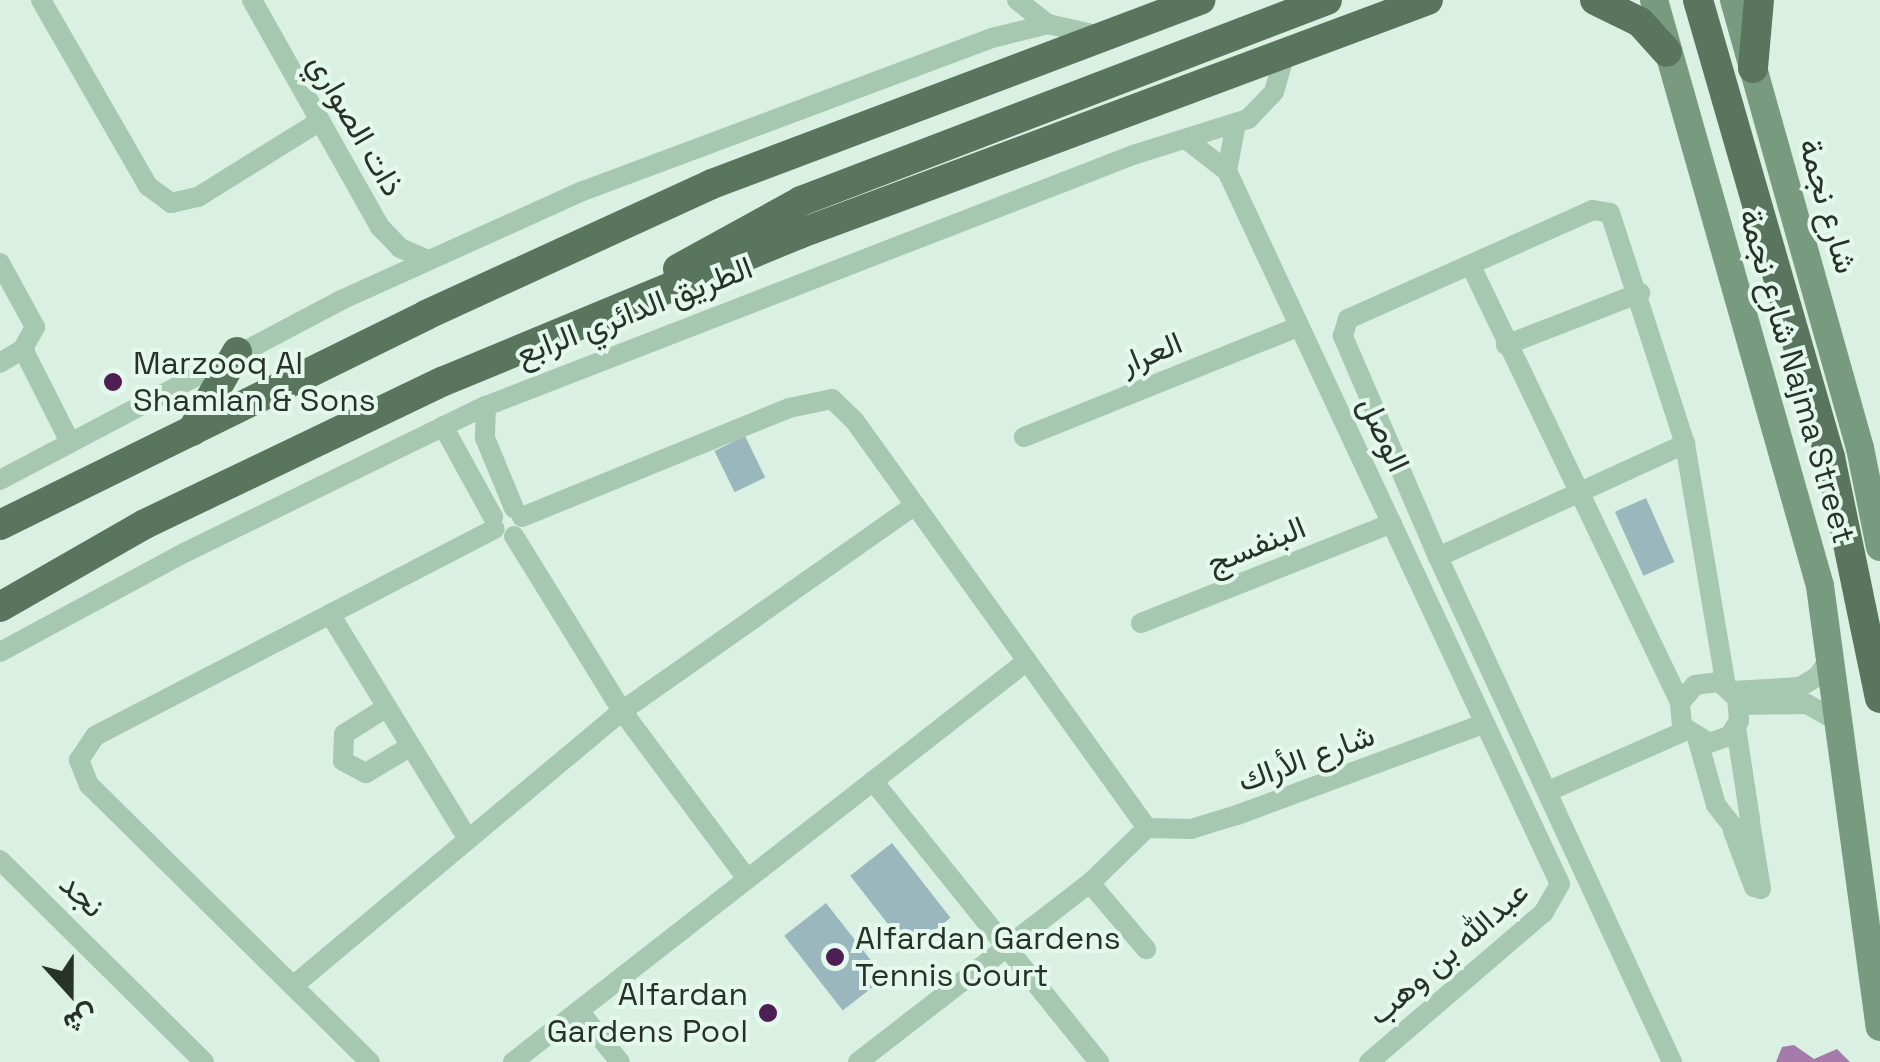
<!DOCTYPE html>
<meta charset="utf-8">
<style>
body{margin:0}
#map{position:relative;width:1880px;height:1062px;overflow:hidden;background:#daf0e2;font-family:"Space Grotesk",Vazirmatn,sans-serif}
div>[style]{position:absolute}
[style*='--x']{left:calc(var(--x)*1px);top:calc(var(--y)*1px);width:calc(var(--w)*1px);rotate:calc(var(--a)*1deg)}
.green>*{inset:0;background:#9bb7be;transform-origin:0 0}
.water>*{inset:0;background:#a67aab}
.street>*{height:20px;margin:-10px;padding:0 10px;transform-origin:10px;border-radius:10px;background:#a6c7b0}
.secondary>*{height:28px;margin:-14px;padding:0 14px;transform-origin:14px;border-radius:14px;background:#789a7f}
.primary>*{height:30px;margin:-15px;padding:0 15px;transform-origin:15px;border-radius:15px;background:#59755e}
.dots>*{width:28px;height:28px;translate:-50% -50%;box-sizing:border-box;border:5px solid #e5f8ed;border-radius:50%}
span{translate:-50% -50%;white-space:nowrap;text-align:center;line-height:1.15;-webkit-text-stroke:8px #e5f8ed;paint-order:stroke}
.street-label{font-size:32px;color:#273329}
.poi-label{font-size:32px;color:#273329}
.left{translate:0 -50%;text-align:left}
.right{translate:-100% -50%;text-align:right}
.north{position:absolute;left:20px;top:942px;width:100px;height:100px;-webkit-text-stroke:8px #e5f8ed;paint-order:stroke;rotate:159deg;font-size:28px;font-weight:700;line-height:40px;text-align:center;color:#273329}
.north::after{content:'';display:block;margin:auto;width:35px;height:45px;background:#273329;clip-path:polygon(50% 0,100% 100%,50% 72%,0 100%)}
</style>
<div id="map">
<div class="green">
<i style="left:745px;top:436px;width:46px;height:34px;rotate:64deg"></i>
<i style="left:1646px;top:498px;width:70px;height:34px;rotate:66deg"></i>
<i style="left:892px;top:843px;width:95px;height:53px;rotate:52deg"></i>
<i style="left:826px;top:903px;width:95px;height:53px;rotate:52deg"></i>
</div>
<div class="water">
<i style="clip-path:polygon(1794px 1045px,1814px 1059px,1837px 1049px,1850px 1062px,1776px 1062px,1782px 1047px)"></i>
</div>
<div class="street">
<i style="--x:41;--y:0;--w:215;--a:60.1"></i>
<i style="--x:148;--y:186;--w:29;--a:36"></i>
<i style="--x:171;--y:203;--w:28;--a:-13"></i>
<i style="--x:198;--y:197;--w:144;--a:-31.9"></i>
<i style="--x:252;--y:0;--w:261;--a:60.6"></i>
<i style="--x:380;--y:227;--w:29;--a:46"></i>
<i style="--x:400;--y:248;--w:28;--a:23"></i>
<i style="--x:1017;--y:0;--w:39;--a:38"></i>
<i style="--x:1186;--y:139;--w:52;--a:38"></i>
<i style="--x:1227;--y:171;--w:787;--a:64.97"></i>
<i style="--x:1560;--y:884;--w:34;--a:120"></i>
<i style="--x:1543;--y:913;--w:229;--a:139.4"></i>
<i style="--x:1227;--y:171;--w:49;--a:-79.4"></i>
<i style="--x:0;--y:263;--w:73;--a:61.3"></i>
<i style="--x:35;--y:327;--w:25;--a:119"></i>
<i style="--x:23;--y:349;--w:27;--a:149"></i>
<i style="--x:1471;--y:266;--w:484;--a:64.4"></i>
<i style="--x:1680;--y:703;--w:23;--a:85"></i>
<i style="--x:1682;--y:726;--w:32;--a:32"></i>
<i style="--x:1709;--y:743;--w:21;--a:-19"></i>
<i style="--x:1729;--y:736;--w:18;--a:-56"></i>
<i style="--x:1739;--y:721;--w:23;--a:-95"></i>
<i style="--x:1737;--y:698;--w:24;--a:-138"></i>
<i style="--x:1719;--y:682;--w:24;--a:173"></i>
<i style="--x:1695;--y:685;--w:23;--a:130"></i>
<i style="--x:1506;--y:345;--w:144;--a:-21.2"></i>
<i style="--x:23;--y:349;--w:104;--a:63.2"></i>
<i style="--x:486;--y:406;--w:32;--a:92"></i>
<i style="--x:485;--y:438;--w:76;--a:67.5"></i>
<i style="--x:443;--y:426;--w:104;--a:61.2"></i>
<i style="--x:1024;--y:437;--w:297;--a:-21.9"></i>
<i style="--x:0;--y:480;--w:383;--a:-27.8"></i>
<i style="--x:339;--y:301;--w:268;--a:-24.3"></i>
<i style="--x:583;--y:191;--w:437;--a:-20.5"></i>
<i style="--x:992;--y:38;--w:58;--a:-14"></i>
<i style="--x:1048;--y:24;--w:54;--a:12.8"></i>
<i style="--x:522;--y:517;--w:288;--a:-22.2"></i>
<i style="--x:789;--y:408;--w:44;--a:-11.8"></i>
<i style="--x:832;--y:399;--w:30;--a:44"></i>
<i style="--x:854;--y:420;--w:502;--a:54.32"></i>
<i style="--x:514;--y:536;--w:206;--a:58.3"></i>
<i style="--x:622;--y:711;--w:209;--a:53.3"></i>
<i style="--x:1438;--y:557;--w:272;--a:-24.6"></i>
<i style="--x:330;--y:614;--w:260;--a:58.5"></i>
<i style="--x:1141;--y:623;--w:270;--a:-21.7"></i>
<i style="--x:0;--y:652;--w:211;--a:-28.3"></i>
<i style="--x:186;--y:552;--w:334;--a:-26"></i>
<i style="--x:486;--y:406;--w:694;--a:-21.2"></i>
<i style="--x:1133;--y:155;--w:121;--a:-17.4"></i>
<i style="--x:1248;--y:119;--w:37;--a:-46"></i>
<i style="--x:1274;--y:92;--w:37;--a:-74"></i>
<i style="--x:1733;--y:691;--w:67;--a:-3.4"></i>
<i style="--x:1800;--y:687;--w:21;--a:-31"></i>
<i style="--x:1818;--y:676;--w:24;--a:-57"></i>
<i style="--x:1740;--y:705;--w:67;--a:-0.9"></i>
<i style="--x:1807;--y:704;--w:40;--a:29.7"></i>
<i style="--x:384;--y:709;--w:47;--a:148"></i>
<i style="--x:344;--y:734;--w:27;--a:92"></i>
<i style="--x:343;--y:761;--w:26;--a:28"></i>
<i style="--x:366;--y:773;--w:49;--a:-30.8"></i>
<i style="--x:1698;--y:741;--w:66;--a:74.3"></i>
<i style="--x:1716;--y:805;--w:42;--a:51.8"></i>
<i style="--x:1742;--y:838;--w:21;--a:-67"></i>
<i style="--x:1750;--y:819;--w:92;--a:-98.7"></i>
<i style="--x:873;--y:781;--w:361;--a:51.2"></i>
<i style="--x:1551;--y:790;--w:146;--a:-23.8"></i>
<i style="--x:1147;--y:828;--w:44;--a:1.3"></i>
<i style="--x:1191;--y:829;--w:48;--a:-16.9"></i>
<i style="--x:1237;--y:815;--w:262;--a:-20.3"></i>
<i style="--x:1733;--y:831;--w:60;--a:69.4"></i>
<i style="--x:1754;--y:887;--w:7;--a:16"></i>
<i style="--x:1761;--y:889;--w:68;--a:-99.3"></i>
<i style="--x:0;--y:860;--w:287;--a:44.7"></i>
<i style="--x:1090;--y:883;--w:87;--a:49.7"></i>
<i style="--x:293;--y:986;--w:429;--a:-39.9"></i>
<i style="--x:622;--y:711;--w:358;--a:-35.1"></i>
<i style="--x:579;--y:1011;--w:65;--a:51.2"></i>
<i style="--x:370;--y:1062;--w:395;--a:-135.4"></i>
<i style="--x:89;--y:785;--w:27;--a:-112"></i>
<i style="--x:79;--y:760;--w:29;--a:-56"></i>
<i style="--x:95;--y:736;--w:450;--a:-27.4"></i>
<i style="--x:513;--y:1062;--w:652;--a:-37.96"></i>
<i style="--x:858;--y:1062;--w:293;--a:-37.7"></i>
<i style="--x:1090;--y:883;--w:79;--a:-44"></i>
<i style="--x:1672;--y:1062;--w:557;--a:-114.86"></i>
<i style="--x:1438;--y:557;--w:241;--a:-113.3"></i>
<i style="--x:1343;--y:336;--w:18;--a:-74"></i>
<i style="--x:1348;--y:319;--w:268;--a:-24"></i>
<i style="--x:1593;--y:210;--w:17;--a:10"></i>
<i style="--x:1610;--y:213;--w:243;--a:72"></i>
<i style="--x:1685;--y:444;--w:245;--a:80.4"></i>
</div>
<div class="secondary">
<i style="--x:1654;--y:0;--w:609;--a:74.18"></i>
<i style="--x:1820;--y:586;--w:445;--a:82.3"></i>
<i style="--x:1734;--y:0;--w:465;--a:74.3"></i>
<i style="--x:1860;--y:448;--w:101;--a:78.6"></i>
</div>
<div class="primary">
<i style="--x:1595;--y:0;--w:50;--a:26.1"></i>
<i style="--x:1640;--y:22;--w:40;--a:48"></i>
<i style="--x:1698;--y:0;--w:476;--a:73.9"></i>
<i style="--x:1830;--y:457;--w:246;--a:78.3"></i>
<i style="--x:1753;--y:68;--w:68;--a:-85"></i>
<i style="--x:678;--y:269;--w:141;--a:-28.9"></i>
<i style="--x:801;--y:201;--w:563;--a:-20.91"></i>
<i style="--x:192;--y:431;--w:91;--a:-60.3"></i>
<i style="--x:0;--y:525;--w:475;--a:-26.2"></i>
<i style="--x:426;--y:315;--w:315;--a:-24.6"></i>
<i style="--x:712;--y:184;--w:522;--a:-20.66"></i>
<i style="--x:0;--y:607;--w:167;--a:-29.8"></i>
<i style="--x:145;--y:524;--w:331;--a:-25.6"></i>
<i style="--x:444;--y:381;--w:384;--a:-22.5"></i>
<i style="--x:799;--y:234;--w:671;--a:-20.41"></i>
</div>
<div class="dots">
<i style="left:113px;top:382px;background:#4e1f52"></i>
<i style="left:835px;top:957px;background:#4e1f52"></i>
<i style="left:768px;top:1013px;background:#4e1f52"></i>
</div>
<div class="street-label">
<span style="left:356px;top:125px;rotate:60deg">ذات الصواري</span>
<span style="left:1828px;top:206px;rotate:74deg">شارع نجمة</span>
<span style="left:634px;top:311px;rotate:-21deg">الطريق الدائري الرابع</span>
<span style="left:1151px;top:353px;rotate:-22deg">العرار</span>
<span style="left:1797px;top:376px;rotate:74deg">شارع نجمة Najma Street</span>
<span style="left:1384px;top:434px;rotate:65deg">الوصل</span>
<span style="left:1256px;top:545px;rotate:-22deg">البنفسج</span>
<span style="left:1306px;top:758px;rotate:-20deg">شارع الأراك</span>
<span style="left:82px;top:895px;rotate:43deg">نجد</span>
<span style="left:1448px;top:953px;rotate:-41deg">عبدالله بن وهب</span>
</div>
<div class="poi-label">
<span class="left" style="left:133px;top:382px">Marzooq Al<br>Shamlan &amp; Sons</span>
<span class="left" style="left:855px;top:957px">Alfardan Gardens<br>Tennis Court</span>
<span class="right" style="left:748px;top:1013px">Alfardan<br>Gardens Pool</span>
</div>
<div class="north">ش</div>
</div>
